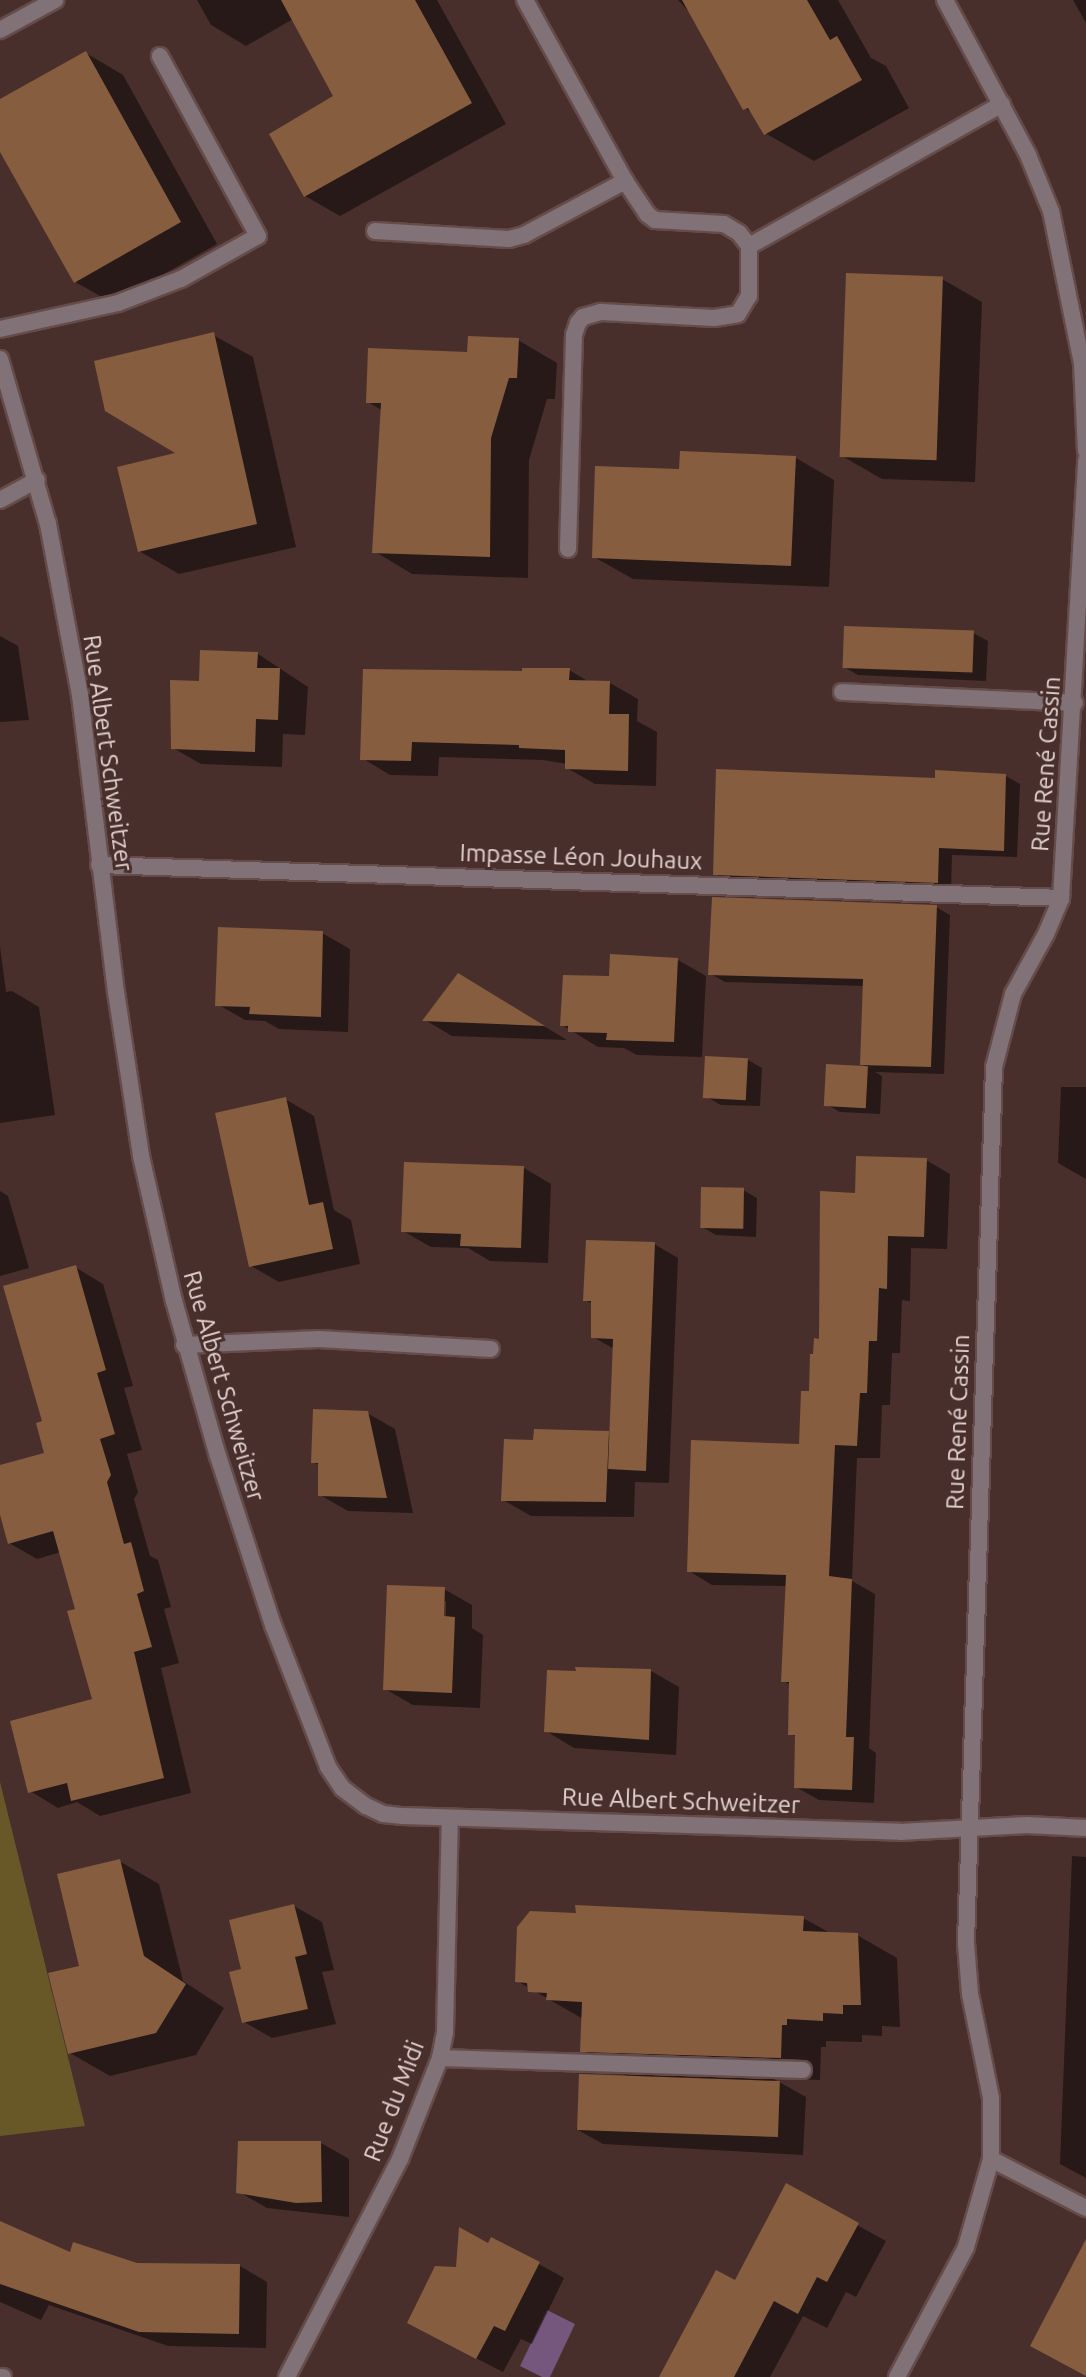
<!DOCTYPE html>
<meta charset="utf-8">
<style>
body{margin:0}
#map{position:relative;width:1086px;height:2377px;overflow:hidden;background:#492f2c;font-family:Ubuntu,sans-serif}
div>[style]{position:absolute}
[style*='--x']{left:calc(var(--x)*1px);top:calc(var(--y)*1px);width:calc(var(--w)*1px);rotate:calc(var(--a)*1deg)}
.green>*{inset:0;background:#685828}
.water>*{inset:0;background:#75567c}
.shadow>*{inset:0;background:#0007}
.building>*{inset:0;background:#865d3e;transform-origin:0 0}
.roads{filter:drop-shadow(2px 0 #654c4a) drop-shadow(-2px 0 #654c4a) drop-shadow(0 2px #654c4a) drop-shadow(0 -2px #654c4a)}
.lane>*{height:16px;margin:-8px;padding:0 8px;transform-origin:8px;border-radius:8px;background:#807277}
.street>*{height:16px;margin:-8px;padding:0 8px;transform-origin:8px;border-radius:8px;background:#807277}
span{translate:-50% -50%;white-space:nowrap;text-align:center;line-height:1.15;-webkit-text-stroke:6px #492f2c;paint-order:stroke}
.street-label{font-size:24px;color:#e3d2d0}
</style>
<div id="map">
<div class="green">
<i style="clip-path:polygon(0 1782px,85px 2126px,0 2136px)"></i>
</div>
<div class="water">
<i style="clip-path:polygon(547px 2310px,575px 2324px,550px 2377px,542px 2377px,520px 2366px)"></i>
</div>
<div class="shadow">
<i style="clip-path:polygon(197px 0,437px 0,506px 124px,340px 216px,305px 196px,336px 97px,293px 19px,246px 46px,211px 25px)"></i>
<i style="clip-path:polygon(678px 0,838px 0,871px 58px,886px 66px,909px 108px,814px 161px,765px 133px,754px 114px,745px 108px,692px 15px)"></i>
<i style="clip-path:polygon(1073px 0,1086px 0,1086px 23px)"></i>
<i style="clip-path:polygon(86px 53px,123px 75px,217px 244px,113px 303px,75px 282px,0 147px,0 101px)"></i>
<i style="clip-path:polygon(942px 279px,982px 302px,975px 482px,882px 479px,842px 456px)"></i>
<i style="clip-path:polygon(213px 335px,253px 357px,296px 547px,179px 574px,139px 551px,181px 454px)"></i>
<i style="clip-path:polygon(518px 340px,557px 363px,555px 399px,547px 399px,529px 460px,528px 578px,412px 574px,374px 551px,383px 411px,368px 402px,469px 354px)"></i>
<i style="clip-path:polygon(796px 458px,834px 480px,829px 587px,633px 579px,594px 557px,681px 471px)"></i>
<i style="clip-path:polygon(973px 633px,988px 641px,986px 681px,858px 675px,844px 667px)"></i>
<i style="clip-path:polygon(0 636px,18px 646px,29px 720px,0 722px)"></i>
<i style="clip-path:polygon(258px 654px,308px 687px,305px 735px,283px 734px,282px 767px,201px 764px,173px 748px,201px 683px)"></i>
<i style="clip-path:polygon(569px 670px,591px 683px,610px 683px,638px 699px,637px 721px,657px 732px,656px 786px,595px 784px,567px 768px,567px 764px,543px 760px,439px 757px,438px 776px,390px 775px,362px 758px,524px 674px)"></i>
<i style="clip-path:polygon(1006px 776px,1020px 784px,1017px 857px,952px 855px,951px 890px,729px 882px,715px 874px,937px 780px)"></i>
<i style="clip-path:polygon(936px 907px,950px 915px,944px 1074px,875px 1072px,882px 1076px,880px 1114px,840px 1112px,826px 1104px,828px 1066px,869px 1068px,862px 1064px,865px 986px,725px 982px,711px 974px)"></i>
<i style="clip-path:polygon(322px 933px,350px 949px,348px 1032px,279px 1029px,265px 1021px,245px 1020px,217px 1004px)"></i>
<i style="clip-path:polygon(0 946px,6px 992px,12px 991px,39px 1007px,55px 1115px,0 1123px)"></i>
<i style="clip-path:polygon(678px 960px,706px 976px,702px 1057px,637px 1055px,624px 1048px,598px 1047px,562px 1025px,611px 978px)"></i>
<i style="clip-path:polygon(487px 992px,567px 1040px,452px 1036px,425px 1020px)"></i>
<i style="clip-path:polygon(748px 1060px,762px 1068px,760px 1106px,721px 1105px,707px 1097px)"></i>
<i style="clip-path:polygon(1061px 1087px,1086px 1087px,1086px 1179px,1058px 1163px)"></i>
<i style="clip-path:polygon(285px 1099px,314px 1116px,334px 1210px,351px 1220px,360px 1264px,279px 1282px,251px 1266px)"></i>
<i style="clip-path:polygon(926px 1160px,950px 1174px,947px 1249px,911px 1248px,910px 1301px,902px 1300px,900px 1353px,892px 1353px,890px 1405px,882px 1405px,880px 1458px,857px 1458px,852px 1581px,875px 1594px,869px 1748px,876px 1753px,874px 1803px,819px 1800px,796px 1787px,797px 1737px,790px 1733px,791px 1685px,783px 1681px,787px 1586px,712px 1585px,689px 1571px,801px 1446px,821px 1341px,857px 1195px)"></i>
<i style="clip-path:polygon(524px 1168px,551px 1184px,548px 1263px,490px 1261px,468px 1248px,431px 1247px,403px 1231px)"></i>
<i style="clip-path:polygon(743px 1190px,757px 1198px,756px 1237px,716px 1235px,702px 1227px)"></i>
<i style="clip-path:polygon(0 1191px,8px 1196px,29px 1268px,0 1276px)"></i>
<i style="clip-path:polygon(654px 1244px,678px 1258px,669px 1483px,635px 1482px,634px 1517px,531px 1516px,503px 1500px,535px 1442px,611px 1435px,614px 1349px,593px 1337px,593px 1304px,585px 1300px)"></i>
<i style="clip-path:polygon(75px 1267px,103px 1284px,133px 1386px,124px 1388px,142px 1450px,127px 1454px,138px 1492px,134px 1499px,150px 1556px,158px 1560px,171px 1607px,164px 1609px,179px 1663px,161px 1668px,191px 1793px,100px 1816px,77px 1802px,58px 1808px,30px 1791px,94px 1700px,78px 1611px,61px 1552px,37px 1559px,9px 1543px,0 1515px,0 1467px,47px 1454px,44px 1422px)"></i>
<i style="clip-path:polygon(367px 1413px,395px 1429px,413px 1513px,348px 1511px,320px 1495px,320px 1466px,313px 1462px)"></i>
<i style="clip-path:polygon(evenodd,444px 1589px,472px 1605px,472px 1628px,483px 1635px,480px 1708px,413px 1705px,385px 1689px,444px 1589px,442px 1601px,446px 1601px,446px 1626px,442px 1626px,442px 1601px)"></i>
<i style="clip-path:polygon(651px 1671px,679px 1687px,676px 1755px,574px 1748px,546px 1731px)"></i>
<i style="clip-path:polygon(1072px 1856px,1086px 1857px,1086px 2178px,1060px 2164px)"></i>
<i style="clip-path:polygon(119px 1861px,159px 1884px,183px 1981px,224px 2008px,196px 2055px,110px 2076px,70px 2053px,82px 1967px)"></i>
<i style="clip-path:polygon(294px 1906px,322px 1922px,334px 1970px,322px 1972px,336px 2024px,272px 2038px,244px 2022px,243px 1970px)"></i>
<i style="clip-path:polygon(803px 1918px,832px 1934px,857px 1935px,897px 1958px,900px 2027px,882px 2026px,882px 2036px,862px 2035px,862px 2042px,826px 2041px,826px 2047px,821px 2047px,820px 2080px,772px 2078px,806px 2097px,803px 2155px,603px 2144px,576px 2129px,628px 2077px,582px 2050px,583px 2019px,517px 1981px)"></i>
<i style="clip-path:polygon(321px 2143px,349px 2159px,349px 2217px,267px 2208px,239px 2192px)"></i>
<i style="clip-path:polygon(786px 2186px,886px 2241px,856px 2297px,846px 2292px,827px 2328px,803px 2316px,770px 2377px,665px 2377px,736px 2283px)"></i>
<i style="clip-path:polygon(0 2231px,71px 2255px,137px 2265px,240px 2266px,267px 2282px,266px 2348px,168px 2346px,49px 2305px,41px 2320px,0 2302px)"></i>
<i style="clip-path:polygon(489px 2245px,539px 2264px,564px 2278px,532px 2344px,521px 2339px,503px 2372px,435px 2337px,457px 2269px)"></i>
</div>
<div class="building">
<i style="clip-path:polygon(281px 0,415px 0,472px 103px,304px 197px,269px 134px,333px 96px)"></i>
<i style="clip-path:polygon(682px 0,807px 0,830px 40px,837px 36px,862px 80px,764px 135px,748px 108px,743px 110px)"></i>
<i style="clip-path:polygon(86px 51px,181px 222px,74px 283px,0 152px,0 99px)"></i>
<i style="left:846px;top:273px;width:97px;height:184px;rotate:2deg"></i>
<i style="clip-path:polygon(214px 332px,257px 524px,138px 552px,117px 467px,175px 453px,105px 411px,94px 361px)"></i>
<i style="clip-path:polygon(468px 336px,519px 338px,517px 378px,509px 378px,491px 438px,490px 557px,372px 553px,381px 403px,366px 403px,368px 348px,467px 352px)"></i>
<i style="clip-path:polygon(680px 451px,796px 456px,791px 566px,592px 558px,595px 466px,679px 469px)"></i>
<i style="left:844px;top:626px;width:130px;height:42px;rotate:2deg"></i>
<i style="clip-path:polygon(200px 650px,258px 652px,257px 668px,280px 668px,278px 720px,256px 719px,255px 752px,171px 749px,170px 680px,199px 681px)"></i>
<i style="clip-path:polygon(522px 668px,570px 668px,569px 680px,610px 681px,609px 714px,629px 714px,628px 771px,565px 769px,565px 750px,519px 748px,519px 745px,412px 742px,411px 761px,360px 760px,363px 669px,522px 671px)"></i>
<i style="clip-path:polygon(716px 769px,935px 778px,935px 770px,1006px 774px,1004px 851px,939px 848px,938px 883px,713px 875px)"></i>
<i style="clip-path:polygon(712px 897px,937px 905px,931px 1067px,860px 1065px,863px 979px,708px 975px)"></i>
<i style="clip-path:polygon(218px 927px,323px 931px,321px 1017px,249px 1014px,250px 1007px,215px 1006px)"></i>
<i style="clip-path:polygon(610px 954px,678px 958px,674px 1042px,606px 1040px,607px 1033px,568px 1032px,568px 1026px,560px 1026px,563px 975px,609px 976px)"></i>
<i style="clip-path:polygon(458px 973px,545px 1026px,422px 1021px)"></i>
<i style="left:705px;top:1056px;width:43px;height:42px;rotate:3deg"></i>
<i style="left:826px;top:1064px;width:42px;height:42px;rotate:3deg"></i>
<i style="clip-path:polygon(286px 1097px,309px 1205px,323px 1202px,333px 1249px,249px 1267px,215px 1113px)"></i>
<i style="clip-path:polygon(856px 1156px,927px 1158px,924px 1237px,888px 1236px,887px 1289px,879px 1288px,877px 1341px,869px 1341px,867px 1393px,860px 1393px,857px 1446px,835px 1445px,829px 1576px,852px 1579px,846px 1737px,854px 1737px,852px 1790px,794px 1788px,795px 1735px,788px 1735px,789px 1682px,781px 1682px,786px 1575px,687px 1572px,691px 1440px,799px 1444px,801px 1391px,809px 1391px,810px 1354px,813px 1354px,814px 1338px,819px 1339px,820px 1191px,855px 1193px)"></i>
<i style="clip-path:polygon(404px 1162px,524px 1166px,521px 1248px,460px 1246px,461px 1234px,401px 1232px)"></i>
<i style="left:701px;top:1187px;width:43px;height:41px;rotate:1deg"></i>
<i style="clip-path:polygon(586px 1240px,655px 1242px,646px 1471px,608px 1469px,613px 1339px,591px 1338px,591px 1301px,583px 1301px)"></i>
<i style="clip-path:polygon(76px 1265px,106px 1370px,97px 1373px,115px 1434px,100px 1439px,111px 1475px,107px 1482px,124px 1544px,131px 1542px,144px 1591px,137px 1594px,152px 1647px,134px 1652px,164px 1778px,71px 1801px,67px 1783px,28px 1793px,10px 1721px,92px 1699px,67px 1611px,75px 1609px,53px 1531px,8px 1544px,0 1515px,0 1465px,44px 1453px,36px 1423px,42px 1421px,3px 1286px)"></i>
<i style="clip-path:polygon(313px 1409px,368px 1411px,387px 1498px,318px 1496px,318px 1463px,311px 1463px)"></i>
<i style="clip-path:polygon(534px 1429px,609px 1431px,606px 1502px,501px 1501px,504px 1439px,533px 1440px)"></i>
<i style="clip-path:polygon(387px 1585px,445px 1587px,444px 1616px,455px 1617px,452px 1693px,383px 1690px)"></i>
<i style="clip-path:polygon(575px 1667px,651px 1669px,649px 1740px,544px 1732px,547px 1670px,576px 1671px)"></i>
<i style="clip-path:polygon(120px 1859px,144px 1956px,186px 1984px,156px 2033px,68px 2054px,48px 1973px,79px 1966px,57px 1874px)"></i>
<i style="clip-path:polygon(294px 1904px,307px 1954px,295px 1957px,308px 2009px,242px 2023px,229px 1972px,241px 1969px,229px 1920px)"></i>
<i style="clip-path:polygon(575px 1905px,804px 1916px,803px 1931px,858px 1933px,861px 2005px,843px 2005px,843px 2014px,823px 2013px,823px 2021px,787px 2019px,787px 2025px,782px 2025px,781px 2058px,580px 2052px,582px 2002px,546px 2000px,547px 1993px,528px 1992px,527px 1983px,515px 1982px,517px 1927px,530px 1911px,576px 1913px)"></i>
<i style="left:579px;top:2074px;width:201px;height:56px;rotate:2deg"></i>
<i style="clip-path:polygon(238px 2141px,321px 2141px,322px 2202px,296px 2203px,236px 2193px)"></i>
<i style="clip-path:polygon(786px 2183px,859px 2223px,827px 2282px,817px 2277px,798px 2314px,774px 2301px,734px 2377px,659px 2377px,716px 2270px,735px 2280px)"></i>
<i style="clip-path:polygon(0 2221px,70px 2252px,73px 2242px,137px 2263px,240px 2264px,239px 2334px,139px 2332px,0 2284px)"></i>
<i style="clip-path:polygon(459px 2227px,488px 2243px,491px 2237px,540px 2262px,505px 2331px,494px 2326px,476px 2359px,407px 2323px,435px 2266px,456px 2267px)"></i>
<i style="clip-path:polygon(1086px 2239px,1086px 2376px,1030px 2346px)"></i>
</div>
<div class="roads">
<div class="lane">
<i style="--x:525;--y:0;--w:207;--a:61.1"></i>
<i style="--x:375;--y:231;--w:134;--a:3.4"></i>
<i style="--x:509;--y:239;--w:16;--a:-15"></i>
<i style="--x:524;--y:235;--w:115;--a:-28.1"></i>
<i style="--x:625;--y:181;--w:40;--a:56"></i>
<i style="--x:647;--y:214;--w:10;--a:37"></i>
<i style="--x:655;--y:220;--w:69;--a:3.3"></i>
<i style="--x:724;--y:224;--w:17;--a:31"></i>
<i style="--x:739;--y:233;--w:16;--a:52"></i>
<i style="--x:749;--y:246;--w:290;--a:-29.3"></i>
<i style="--x:0;--y:329;--w:121;--a:-12.4"></i>
<i style="--x:118;--y:303;--w:67;--a:-20.9"></i>
<i style="--x:181;--y:279;--w:88;--a:-29.2"></i>
<i style="--x:258;--y:236;--w:205;--a:-118.6"></i>
<i style="--x:0;--y:500;--w:42;--a:-28.4"></i>
<i style="--x:568;--y:549;--w:214;--a:-88.4"></i>
<i style="--x:574;--y:335;--w:13;--a:-72"></i>
<i style="--x:578;--y:323;--w:8;--a:-50"></i>
<i style="--x:583;--y:317;--w:19;--a:-16"></i>
<i style="--x:601;--y:312;--w:113;--a:3"></i>
<i style="--x:714;--y:318;--w:24;--a:-9"></i>
<i style="--x:738;--y:314;--w:21;--a:-59"></i>
<i style="--x:749;--y:296;--w:50;--a:-90"></i>
<i style="--x:842;--y:692;--w:233;--a:2.7"></i>
<i style="--x:184;--y:1345;--w:135;--a:-2.5"></i>
<i style="--x:319;--y:1339;--w:172;--a:3.3"></i>
<i style="--x:440;--y:2058;--w:363;--a:1.9"></i>
</div>
<div class="street">
<i style="--x:945;--y:0;--w:176;--a:61.8"></i>
<i style="--x:1028;--y:155;--w:61;--a:67.7"></i>
<i style="--x:1051;--y:211;--w:156;--a:78.5"></i>
<i style="--x:1082;--y:364;--w:87;--a:87.4"></i>
<i style="--x:0;--y:30;--w:63;--a:-28.6"></i>
<i style="--x:0;--y:359;--w:172;--a:73.8"></i>
<i style="--x:48;--y:524;--w:174;--a:79.4"></i>
<i style="--x:80;--y:695;--w:299;--a:83.1"></i>
<i style="--x:116;--y:992;--w:166;--a:81.3"></i>
<i style="--x:141;--y:1156;--w:149;--a:77.2"></i>
<i style="--x:174;--y:1301;--w:161;--a:74.2"></i>
<i style="--x:218;--y:1456;--w:178;--a:72"></i>
<i style="--x:273;--y:1625;--w:152;--a:68.8"></i>
<i style="--x:328;--y:1767;--w:25;--a:56"></i>
<i style="--x:342;--y:1788;--w:30;--a:37"></i>
<i style="--x:366;--y:1806;--w:19;--a:25"></i>
<i style="--x:383;--y:1814;--w:20;--a:6"></i>
<i style="--x:403;--y:1816;--w:498;--a:1.8"></i>
<i style="--x:901;--y:1832;--w:126;--a:-3.2"></i>
<i style="--x:1027;--y:1825;--w:59;--a:2.9"></i>
<i style="--x:99;--y:865;--w:963;--a:1.96"></i>
<i style="--x:991;--y:2159;--w:107;--a:27.3"></i>
<i style="--x:0;--y:2377;--w:3;--a:0"></i>
<i style="--x:287;--y:2377;--w:246;--a:-62.6"></i>
<i style="--x:400;--y:2159;--w:109;--a:-68.4"></i>
<i style="--x:440;--y:2058;--w:26;--a:-79"></i>
<i style="--x:445;--y:2032;--w:214;--a:-88.7"></i>
<i style="--x:897;--y:2377;--w:147;--a:-62"></i>
<i style="--x:966;--y:2247;--w:91;--a:-74.1"></i>
<i style="--x:991;--y:2159;--w:61;--a:-90"></i>
<i style="--x:991;--y:2098;--w:106;--a:-101.4"></i>
<i style="--x:970;--y:1994;--w:51;--a:-94.5"></i>
<i style="--x:966;--y:1943;--w:876;--a:-88.17"></i>
<i style="--x:994;--y:1067;--w:75;--a:-75.4"></i>
<i style="--x:1013;--y:994;--w:68;--a:-61.2"></i>
<i style="--x:1046;--y:934;--w:39;--a:-67"></i>
<i style="--x:1061;--y:898;--w:439;--a:-86.7"></i>
</div>
</div>
<div class="street-label">
<span style="left:108px;top:753px;rotate:82deg">Rue Albert Schweitzer</span>
<span style="left:1046px;top:764px;rotate:-86deg">Rue René Cassin</span>
<span style="left:581px;top:857px;rotate:2deg">Impasse Léon Jouhaux</span>
<span style="left:224px;top:1386px;rotate:74deg">Rue Albert Schweitzer</span>
<span style="left:958px;top:1422px;rotate:-88deg">Rue René Cassin</span>
<span style="left:681px;top:1801px;rotate:2deg">Rue Albert Schweitzer</span>
<span style="left:394px;top:2101px;rotate:-69deg">Rue du Midi</span>
</div>
</div>
